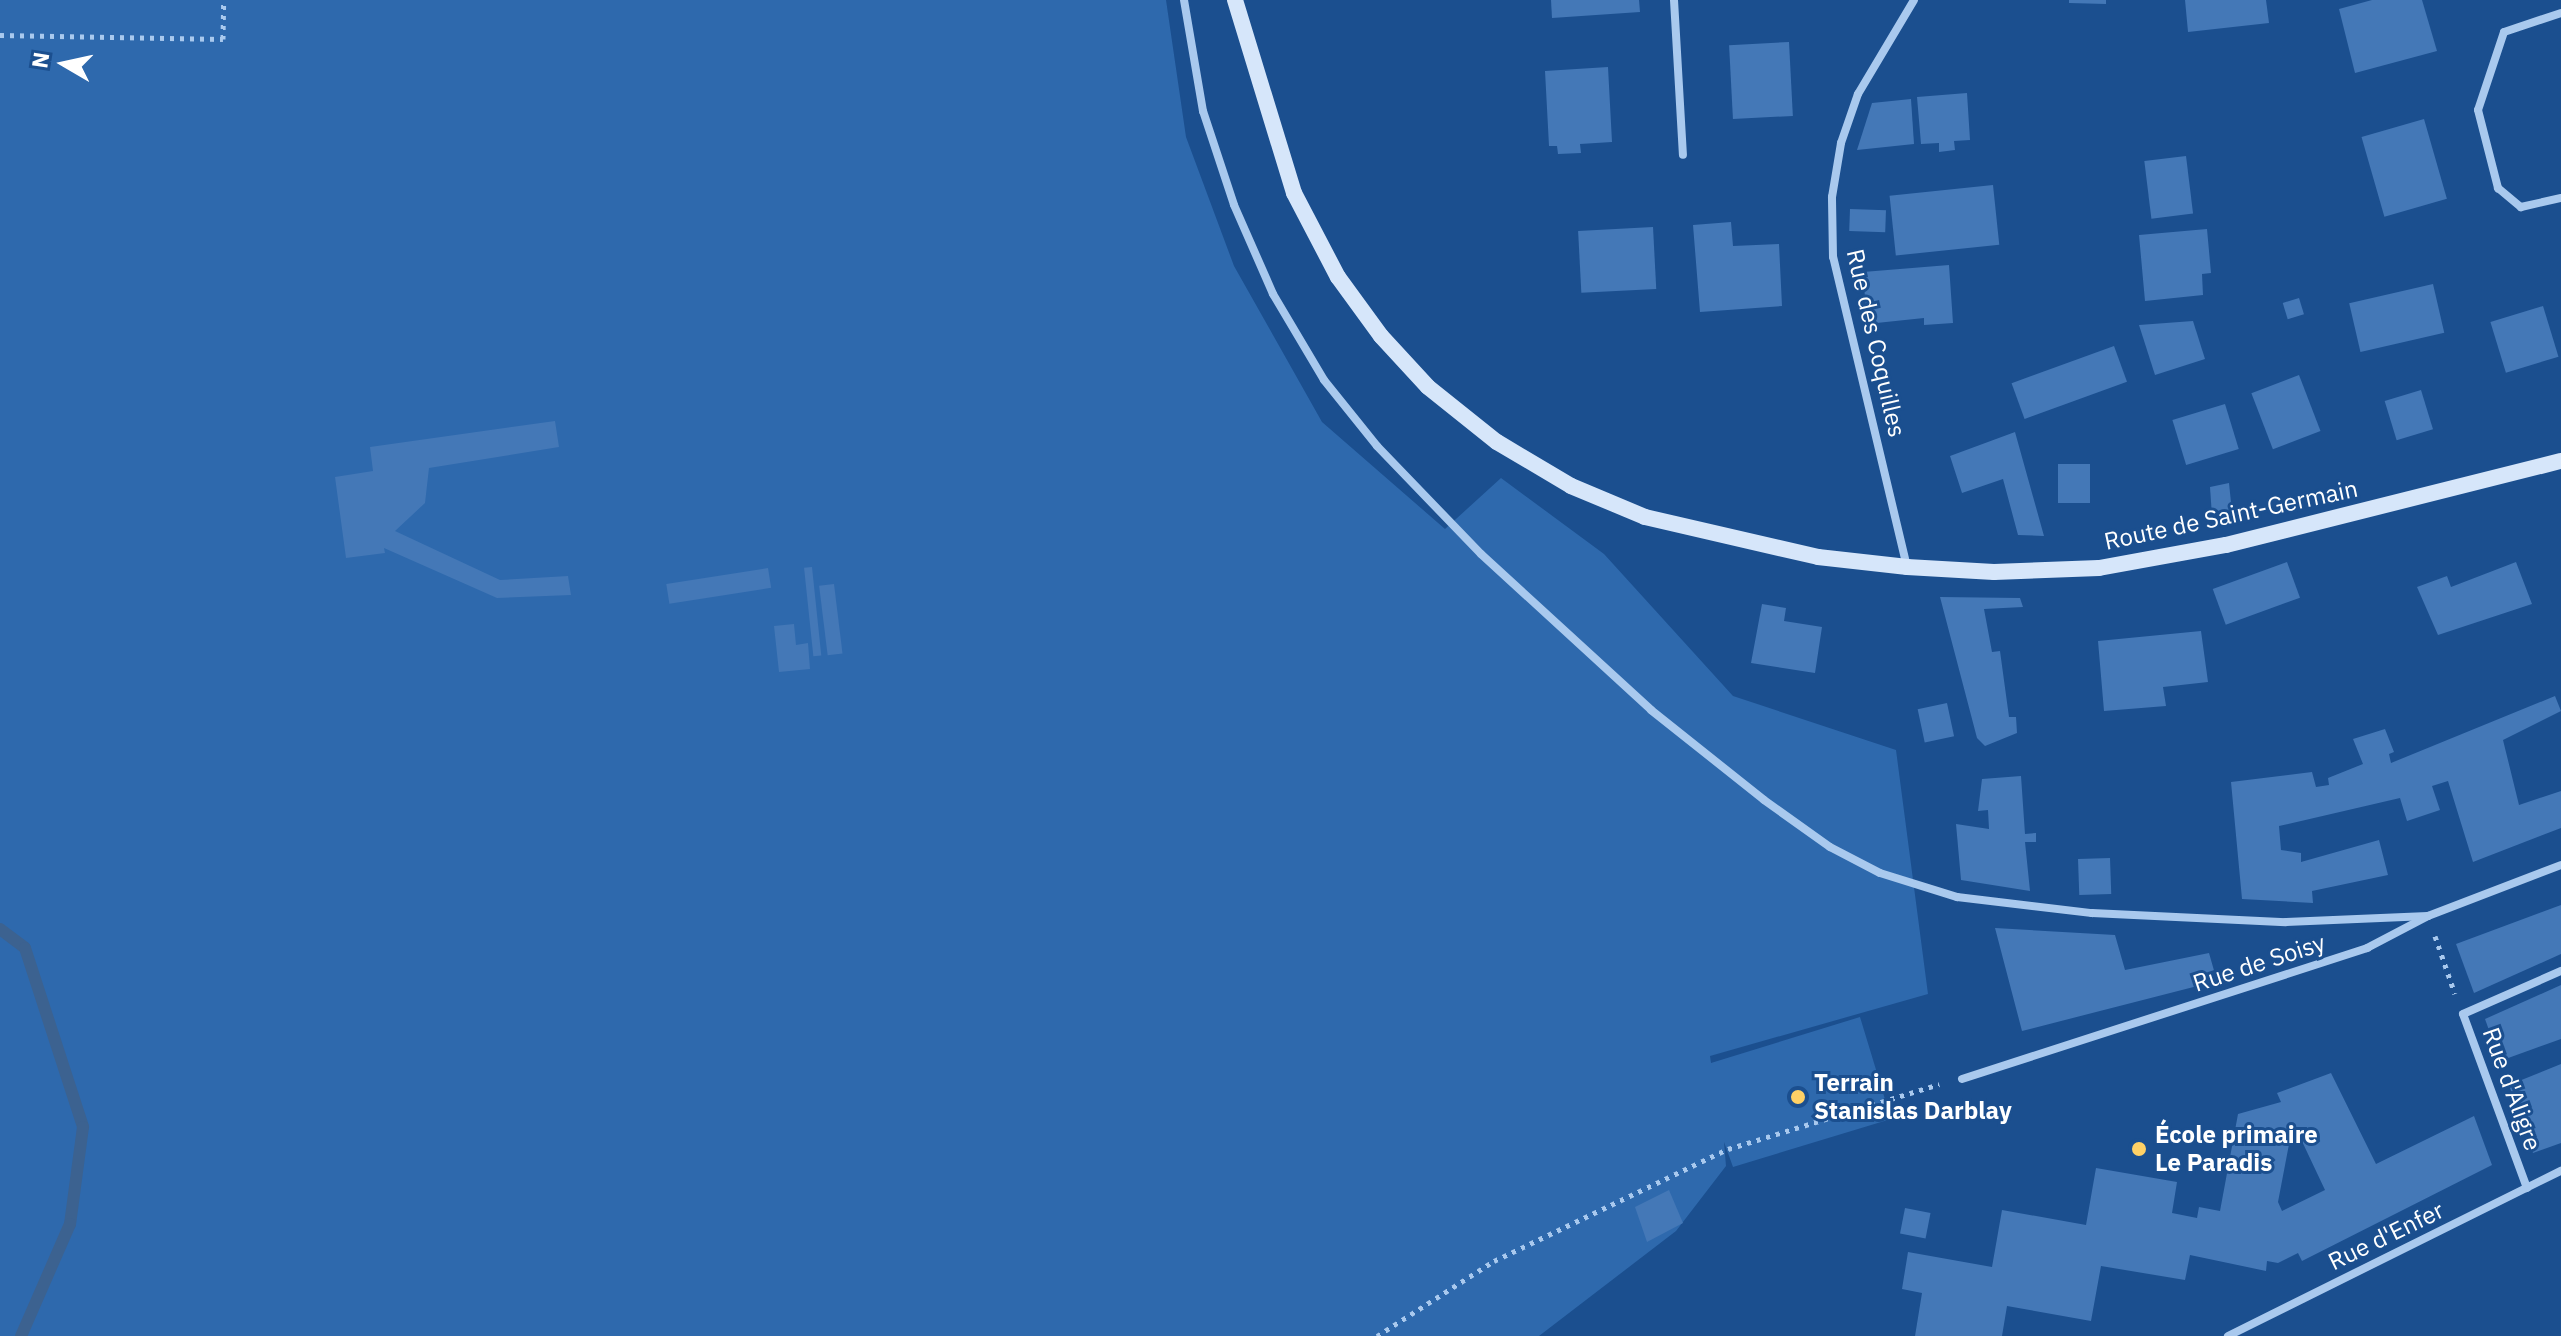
<!DOCTYPE html>
<meta charset="utf-8">
<style>
body{margin:0}
#map{position:relative;width:2561px;height:1336px;overflow:hidden;background:#1b4f8f;font-family:"IBM Plex Sans",sans-serif}
div>[style]{position:absolute}
[style*='--x']{left:calc(var(--x)*1px);top:calc(var(--y)*1px);width:calc(var(--w)*1px);rotate:calc(var(--a)*1deg)}
.green>*{inset:0;background:#2e69ad}
.stream>*{height:12px;margin:-6px;padding:0 6px;transform-origin:6px;border-radius:6px;background:#3c6290}
.building>*{inset:0;background:#4478b7;transform-origin:0 0}
.path>*{height:5px;margin-top:-2.5px;transform-origin:0;background:repeating-linear-gradient(90deg,#a9c9ee 0 4px,transparent 0 10px)}
.street>*{height:8px;margin:-4px;padding:0 4px;transform-origin:4px;border-radius:4px;background:#a9c9ee}
.secondary>*{height:16px;margin:-8px;padding:0 8px;transform-origin:8px;border-radius:8px;background:#d6e6fa}
.dots>*{width:22px;height:22px;translate:-50% -50%;box-sizing:border-box;border:4px solid #1b4f8f;border-radius:50%}
span{translate:-50% -50%;white-space:nowrap;text-align:center;line-height:1.15;-webkit-text-stroke:6px #1b4f8f;paint-order:stroke}
.street-label{font-size:24px;color:#fff}
.poi-label{font-size:24px;color:#fff;font-weight:700}
.left{translate:0 -50%;text-align:left}
.north{position:absolute;left:24px;top:24px;width:80px;height:80px;-webkit-text-stroke:6px #1b4f8f;paint-order:stroke;rotate:279deg;font-size:22px;font-weight:700;line-height:32px;text-align:center;color:#fff}
.north::after{content:'';display:block;margin:auto;width:28px;height:36px;background:#fff;clip-path:polygon(50% 0,100% 100%,50% 72%,0 100%)}
</style>
<div id="map">
<div class="green">
<i style="clip-path:polygon(0 0,1166px 0,1186px 137px,1234px 266px,1322px 422px,1445px 529px,1501px 478px,1604px 554px,1733px 696px,1896px 750px,1928px 994px,1710px 1056px,1711px 1063px,1860px 1017px,1891px 1119px,1733px 1167px,1724px 1142px,1726px 1166px,1676px 1231px,1539px 1336px,0 1336px)"></i>
</div>
<div class="stream">
<i style="--x:0;--y:929;--w:31;--a:37"></i>
<i style="--x:25;--y:948;--w:188;--a:72"></i>
<i style="--x:83;--y:1127;--w:98;--a:97.6"></i>
<i style="--x:70;--y:1224;--w:122;--a:113.6"></i>
</div>
<div class="building">
<i style="clip-path:polygon(1551px 0,1639px 0,1640px 12px,1552px 18px)"></i>
<i style="clip-path:polygon(2069px 0,2106px 0,2106px 4px,2069px 3px)"></i>
<i style="clip-path:polygon(2185px 0,2266px 0,2269px 23px,2188px 32px)"></i>
<i style="clip-path:polygon(2372px 0,2422px 0,2437px 51px,2355px 73px,2339px 9px)"></i>
<i style="left:1789px;top:42px;width:74px;height:60px;rotate:87deg"></i>
<i style="clip-path:polygon(1608px 67px,1612px 142px,1580px 144px,1581px 153px,1558px 154px,1557px 146px,1549px 146px,1545px 71px)"></i>
<i style="clip-path:polygon(1967px 93px,1970px 140px,1954px 141px,1955px 150px,1939px 152px,1939px 143px,1921px 144px,1917px 97px)"></i>
<i style="clip-path:polygon(1911px 99px,1914px 144px,1857px 150px,1872px 103px)"></i>
<i style="left:2424px;top:119px;width:83px;height:65px;rotate:74deg"></i>
<i style="left:2186px;top:156px;width:58px;height:42px;rotate:83deg"></i>
<i style="left:1993px;top:185px;width:60px;height:104px;rotate:84deg"></i>
<i style="left:1850px;top:209px;width:36px;height:22px;rotate:2deg"></i>
<i style="clip-path:polygon(1731px 222px,1733px 246px,1779px 244px,1782px 306px,1700px 312px,1693px 225px)"></i>
<i style="left:1653px;top:227px;width:62px;height:75px;rotate:87deg"></i>
<i style="clip-path:polygon(2207px 229px,2211px 273px,2202px 274px,2203px 295px,2145px 301px,2139px 235px)"></i>
<i style="clip-path:polygon(1949px 265px,1953px 323px,1924px 325px,1924px 318px,1867px 324px,1863px 272px)"></i>
<i style="left:2433px;top:284px;width:50px;height:86px;rotate:77deg"></i>
<i style="left:2299px;top:298px;width:17px;height:17px;rotate:73deg"></i>
<i style="left:2543px;top:306px;width:53px;height:55px;rotate:73deg"></i>
<i style="clip-path:polygon(2193px 321px,2205px 359px,2155px 375px,2139px 325px)"></i>
<i style="left:2114px;top:346px;width:38px;height:109px;rotate:70deg"></i>
<i style="left:2299px;top:375px;width:60px;height:51px;rotate:69deg"></i>
<i style="left:2421px;top:390px;width:41px;height:38px;rotate:73deg"></i>
<i style="left:2225px;top:404px;width:47px;height:55px;rotate:73deg"></i>
<i style="clip-path:polygon(555px 421px,559px 447px,429px 468px,425px 503px,395px 531px,500px 580px,568px 576px,571px 595px,497px 598px,384px 548px,385px 553px,346px 558px,335px 477px,373px 471px,370px 447px)"></i>
<i style="clip-path:polygon(2015px 432px,2044px 536px,2018px 535px,2003px 479px,1962px 493px,1950px 456px)"></i>
<i style="left:2058px;top:464px;width:32px;height:39px"></i>
<i style="clip-path:polygon(2229px 483px,2232px 512px,2212px 516px,2210px 487px)"></i>
<i style="left:2287px;top:562px;width:38px;height:79px;rotate:70deg"></i>
<i style="clip-path:polygon(2516px 562px,2532px 604px,2438px 635px,2417px 587px,2447px 576px,2451px 587px)"></i>
<i style="left:812px;top:567px;width:89px;height:8px;rotate:84deg"></i>
<i style="left:768px;top:568px;width:20px;height:103px;rotate:81deg"></i>
<i style="left:834px;top:584px;width:70px;height:15px;rotate:83deg"></i>
<i style="clip-path:polygon(1940px 597px,2020px 598px,2023px 607px,1984px 609px,1992px 652px,2000px 651px,2009px 717px,2016px 717px,2017px 733px,1985px 746px,1977px 738px)"></i>
<i style="clip-path:polygon(1762px 604px,1786px 608px,1784px 621px,1822px 627px,1815px 673px,1751px 663px)"></i>
<i style="clip-path:polygon(794px 624px,796px 645px,808px 643px,810px 669px,779px 672px,774px 626px)"></i>
<i style="clip-path:polygon(2201px 631px,2208px 682px,2163px 687px,2166px 706px,2104px 711px,2098px 641px)"></i>
<i style="clip-path:polygon(2555px 696px,2561px 711px,2503px 740px,2519px 805px,2561px 791px,2561px 828px,2473px 862px,2448px 781px,2432px 786px,2440px 810px,2407px 821px,2400px 798px,2279px 826px,2281px 850px,2301px 853px,2301px 862px,2379px 840px,2388px 875px,2312px 891px,2313px 903px,2242px 899px,2231px 782px,2312px 772px,2316px 787px,2329px 785px,2328px 778px,2363px 764px,2353px 739px,2385px 729px,2394px 752px,2389px 754px,2391px 763px)"></i>
<i style="left:1947px;top:703px;width:34px;height:30px;rotate:78deg"></i>
<i style="clip-path:polygon(2021px 776px,2025px 834px,2036px 833px,2036px 842px,2025px 842px,2030px 891px,1961px 880px,1956px 824px,1989px 829px,1988px 810px,1978px 811px,1982px 779px)"></i>
<i style="left:2110px;top:858px;width:36px;height:32px;rotate:88deg"></i>
<i style="clip-path:polygon(2561px 905px,2561px 954px,2474px 993px,2456px 944px)"></i>
<i style="clip-path:polygon(1995px 928px,2115px 935px,2125px 970px,2209px 953px,2217px 981px,2022px 1031px)"></i>
<i style="clip-path:polygon(2561px 985px,2561px 1039px,2500px 1061px,2485px 1019px)"></i>
<i style="clip-path:polygon(2561px 1064px,2561px 1143px,2533px 1153px,2509px 1085px)"></i>
<i style="clip-path:polygon(evenodd,2331px 1073px,2376px 1164px,2474px 1116px,2492px 1165px,2302px 1261px,2298px 1253px,2278px 1263px,2267px 1261px,2266px 1271px,2190px 1255px,2185px 1280px,2101px 1266px,2091px 1321px,2007px 1306px,2002px 1336px,1915px 1336px,1922px 1293px,1902px 1289px,1908px 1252px,1992px 1267px,2002px 1210px,2086px 1225px,2096px 1168px,2177px 1182px,2172px 1213px,2197px 1218px,2199px 1207px,2220px 1211px,2238px 1114px,2281px 1102px,2277px 1093px,2331px 1073px,2299px 1135px,2325px 1190px,2282px 1211px,2278px 1202px,2290px 1139px,2299px 1135px)"></i>
<i style="clip-path:polygon(1669px 1190px,1683px 1223px,1647px 1242px,1635px 1207px)"></i>
<i style="left:1905px;top:1208px;width:26px;height:26px;rotate:11deg"></i>
</div>
<div class="path">
<i style="--x:0;--y:35;--w:223;--a:1"></i>
<i style="--x:223;--y:39;--w:39;--a:-89"></i>
<i style="--x:2435;--y:936;--w:61;--a:71"></i>
<i style="--x:1377;--y:1336;--w:139;--a:-32.7"></i>
<i style="--x:1494;--y:1261;--w:259;--a:-25.6"></i>
<i style="--x:1728;--y:1149;--w:221;--a:-17.1"></i>
</div>
<div class="street">
<i style="--x:1184;--y:0;--w:113;--a:80.3"></i>
<i style="--x:1203;--y:111;--w:99;--a:71.7"></i>
<i style="--x:1234;--y:205;--w:97;--a:66.3"></i>
<i style="--x:1273;--y:294;--w:100;--a:59.3"></i>
<i style="--x:1324;--y:380;--w:85;--a:51.2"></i>
<i style="--x:1377;--y:446;--w:150;--a:46.1"></i>
<i style="--x:1481;--y:554;--w:231;--a:42.5"></i>
<i style="--x:1651;--y:710;--w:144;--a:38.5"></i>
<i style="--x:1764;--y:800;--w:81;--a:35.5"></i>
<i style="--x:1830;--y:847;--w:56;--a:27.5"></i>
<i style="--x:1880;--y:873;--w:81;--a:17.3"></i>
<i style="--x:1957;--y:897;--w:136;--a:6.8"></i>
<i style="--x:2092;--y:913;--w:194;--a:2.7"></i>
<i style="--x:2286;--y:922;--w:142;--a:-2.4"></i>
<i style="--x:1674;--y:0;--w:155;--a:86.7"></i>
<i style="--x:2561;--y:13;--w:60;--a:161.6"></i>
<i style="--x:2504;--y:32;--w:82;--a:108.4"></i>
<i style="--x:2478;--y:110;--w:81;--a:75.6"></i>
<i style="--x:2498;--y:188;--w:30;--a:40"></i>
<i style="--x:2521;--y:207;--w:41;--a:-12.7"></i>
<i style="--x:1907;--y:567;--w:319;--a:-103.4"></i>
<i style="--x:1833;--y:257;--w:60;--a:-91"></i>
<i style="--x:1832;--y:197;--w:55;--a:-80.5"></i>
<i style="--x:1841;--y:143;--w:52;--a:-70.9"></i>
<i style="--x:1858;--y:94;--w:109;--a:-59.2"></i>
<i style="--x:1962;--y:1079;--w:426;--a:-17.9"></i>
<i style="--x:2367;--y:948;--w:69;--a:-27.7"></i>
<i style="--x:2428;--y:916;--w:142;--a:-21"></i>
<i style="--x:2527;--y:1188;--w:185;--a:-110.2"></i>
<i style="--x:2463;--y:1014;--w:107;--a:-23.7"></i>
<i style="--x:2228;--y:1336;--w:372;--a:-26.4"></i>
</div>
<div class="secondary">
<i style="--x:1235;--y:0;--w:202;--a:73"></i>
<i style="--x:1294;--y:193;--w:95;--a:62.4"></i>
<i style="--x:1338;--y:277;--w:73;--a:53.9"></i>
<i style="--x:1381;--y:336;--w:69;--a:47.3"></i>
<i style="--x:1428;--y:387;--w:88;--a:38.6"></i>
<i style="--x:1497;--y:442;--w:86;--a:30.7"></i>
<i style="--x:1571;--y:486;--w:80;--a:22.7"></i>
<i style="--x:1645;--y:517;--w:178;--a:13"></i>
<i style="--x:1818;--y:557;--w:90;--a:6.4"></i>
<i style="--x:1907;--y:567;--w:87;--a:3.3"></i>
<i style="--x:1994;--y:572;--w:105;--a:-2.2"></i>
<i style="--x:2099;--y:568;--w:129;--a:-10.3"></i>
<i style="--x:2226;--y:545;--w:345;--a:-14.1"></i>
</div>
<div class="dots">
<i style="left:1798px;top:1097px;background:#ffd166"></i>
<i style="left:2139px;top:1149px;background:#ffd166"></i>
</div>
<div class="street-label">
<span style="left:1876px;top:343px;rotate:77deg">Rue des Coquilles</span>
<span style="left:2231px;top:515px;rotate:-12deg">Route de Saint-Germain</span>
<span style="left:2259px;top:963px;rotate:-18deg">Rue de Soisy</span>
<span style="left:2512px;top:1089px;rotate:70deg">Rue d'Aligre</span>
<span style="left:2386px;top:1236px;rotate:-26deg">Rue d'Enfer</span>
</div>
<div class="poi-label">
<span class="left" style="left:1814px;top:1097px">Terrain<br>Stanislas Darblay</span>
<span class="left" style="left:2155px;top:1149px">École primaire<br>Le Paradis</span>
</div>
<div class="north">N</div>
</div>
